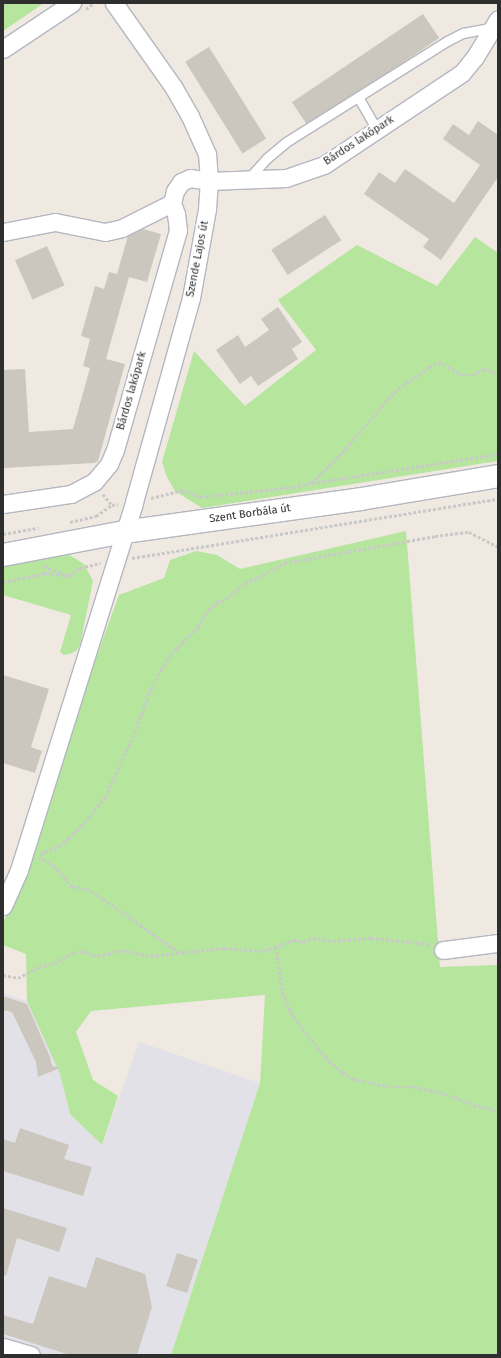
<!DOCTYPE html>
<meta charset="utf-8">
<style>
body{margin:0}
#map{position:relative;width:501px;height:1358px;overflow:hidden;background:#efe9e1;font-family:"Fira Sans",sans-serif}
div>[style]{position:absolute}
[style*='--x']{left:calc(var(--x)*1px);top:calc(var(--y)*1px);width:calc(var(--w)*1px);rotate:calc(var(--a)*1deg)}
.industrial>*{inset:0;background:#e3e1e8}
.green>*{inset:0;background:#b6e59e}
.building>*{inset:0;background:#cbc7bf;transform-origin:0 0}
.path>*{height:2.5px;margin-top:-1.25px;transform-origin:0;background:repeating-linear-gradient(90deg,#c9c9c9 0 3px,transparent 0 5px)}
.roads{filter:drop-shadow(1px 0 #b4b7c1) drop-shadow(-1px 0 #b4b7c1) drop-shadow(0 1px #b4b7c1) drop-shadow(0 -1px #b4b7c1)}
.lane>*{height:9px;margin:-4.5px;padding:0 4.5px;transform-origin:4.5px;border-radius:4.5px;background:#fff}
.street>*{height:17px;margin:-8.5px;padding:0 8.5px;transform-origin:8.5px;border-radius:8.5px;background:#fff}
.secondary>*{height:22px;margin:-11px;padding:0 11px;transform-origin:11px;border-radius:11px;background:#fff}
span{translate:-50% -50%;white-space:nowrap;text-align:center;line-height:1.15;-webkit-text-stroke:4px #fff;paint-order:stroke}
.street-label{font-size:11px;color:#2e2e2e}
.frame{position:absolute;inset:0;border:4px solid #2e2e2e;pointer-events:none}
</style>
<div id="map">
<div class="industrial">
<i style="clip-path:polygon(3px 993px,27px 1001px,60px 1074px,70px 1114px,102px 1145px,139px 1042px,260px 1083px,171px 1355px,25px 1355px,3px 1348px)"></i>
</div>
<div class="green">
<i style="clip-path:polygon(3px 3px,44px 3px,3px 31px)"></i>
<i style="clip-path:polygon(475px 237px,498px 253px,498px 461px,202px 508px,175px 491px,167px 477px,162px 462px,194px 351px,245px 406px,316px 350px,278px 300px,357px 245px,437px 286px)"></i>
<i style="clip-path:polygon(406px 531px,440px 967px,498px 965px,498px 1355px,171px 1355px,260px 1083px,265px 995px,91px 1011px,76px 1032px,93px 1080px,118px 1096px,102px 1145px,70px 1114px,60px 1074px,27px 1001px,26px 954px,3px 945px,3px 925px,24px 854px,119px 595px,164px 578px,170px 560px,196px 551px,217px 555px,240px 569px)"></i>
<i style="clip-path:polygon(68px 554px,84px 564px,93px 581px,80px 645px,76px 651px,70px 654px,64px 655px,60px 652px,71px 615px,3px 595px,3px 564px)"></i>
</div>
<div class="building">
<i style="left:423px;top:14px;width:29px;height:158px;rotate:56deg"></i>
<i style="left:209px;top:47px;width:108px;height:28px;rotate:58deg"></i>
<i style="clip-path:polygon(478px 121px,498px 135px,498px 177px,441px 260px,423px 247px,429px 239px,364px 194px,379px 172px,395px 183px,405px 169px,454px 203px,480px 165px,443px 139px,453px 124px,469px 135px)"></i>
<i style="left:325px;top:215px;width:30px;height:64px;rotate:57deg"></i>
<i style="clip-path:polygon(143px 229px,161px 234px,147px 282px,129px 277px,106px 359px,125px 364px,98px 461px,94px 463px,3px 468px,3px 370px,25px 369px,29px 432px,73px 429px,90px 368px,83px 366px,90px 339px,81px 336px,95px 286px,104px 289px,109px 272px,117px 274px,128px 236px)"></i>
<i style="left:47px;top:246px;width:43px;height:35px;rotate:66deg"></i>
<i style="clip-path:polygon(278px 307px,302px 342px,292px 349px,298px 359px,258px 386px,251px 376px,240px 384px,216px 350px,238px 335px,245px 347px,269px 330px,261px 319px)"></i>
<i style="clip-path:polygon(3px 675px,49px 689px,31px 747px,42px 751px,35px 773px,3px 763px)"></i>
<i style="clip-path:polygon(3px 996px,27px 1004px,50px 1057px,52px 1066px,60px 1068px,38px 1077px,36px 1062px,12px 1012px,3px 1010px)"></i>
<i style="clip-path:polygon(20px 1128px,69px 1145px,64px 1159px,92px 1167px,83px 1196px,3px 1171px,3px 1139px,15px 1143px)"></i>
<i style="clip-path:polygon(3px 1208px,67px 1228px,59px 1252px,17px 1238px,6px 1276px,3px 1275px)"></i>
<i style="left:177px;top:1253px;width:22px;height:35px;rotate:18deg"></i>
<i style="clip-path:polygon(96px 1257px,145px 1274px,152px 1307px,137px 1355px,70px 1355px,3px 1334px,3px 1315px,33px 1324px,49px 1276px,86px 1288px)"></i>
</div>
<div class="path">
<i style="--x:86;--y:9;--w:10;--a:-37"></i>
<i style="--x:312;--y:483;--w:188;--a:-8.9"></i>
<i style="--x:103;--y:494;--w:14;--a:51"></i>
<i style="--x:112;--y:505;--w:6;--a:-9"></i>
<i style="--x:151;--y:498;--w:32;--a:-14"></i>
<i style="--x:182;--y:490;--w:19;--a:21"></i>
<i style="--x:200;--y:497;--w:94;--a:-6.1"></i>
<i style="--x:293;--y:487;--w:18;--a:-13"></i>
<i style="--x:311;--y:483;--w:39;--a:-44"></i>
<i style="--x:339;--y:456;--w:84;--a:-49.3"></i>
<i style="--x:394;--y:392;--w:43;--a:-35.5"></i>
<i style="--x:429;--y:367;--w:11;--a:-27"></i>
<i style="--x:439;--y:362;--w:26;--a:29"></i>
<i style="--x:462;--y:375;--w:10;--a:0"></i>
<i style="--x:472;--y:375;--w:13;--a:-27"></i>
<i style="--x:484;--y:369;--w:15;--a:20"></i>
<i style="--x:70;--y:522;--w:27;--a:-13"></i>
<i style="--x:96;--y:516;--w:19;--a:-35"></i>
<i style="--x:3;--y:534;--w:36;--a:-10"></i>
<i style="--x:132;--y:558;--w:371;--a:-9.2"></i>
<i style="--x:44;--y:566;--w:23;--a:23"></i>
<i style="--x:3;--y:582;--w:44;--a:-11.8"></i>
<i style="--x:46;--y:573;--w:23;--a:7"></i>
<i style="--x:69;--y:576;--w:14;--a:-36"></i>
<i style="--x:80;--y:568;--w:21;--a:-14"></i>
<i style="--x:40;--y:854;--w:21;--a:-23"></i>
<i style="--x:59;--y:846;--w:13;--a:-39"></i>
<i style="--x:69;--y:838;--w:17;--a:-45"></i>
<i style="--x:81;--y:826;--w:38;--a:-50"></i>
<i style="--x:105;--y:797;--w:65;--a:-65.4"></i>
<i style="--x:132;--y:738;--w:53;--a:-68.8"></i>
<i style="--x:151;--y:689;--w:21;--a:-62"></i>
<i style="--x:161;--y:670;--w:19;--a:-58"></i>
<i style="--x:171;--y:654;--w:38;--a:-45"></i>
<i style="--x:198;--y:627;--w:15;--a:-62"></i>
<i style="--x:205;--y:614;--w:16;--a:-45"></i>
<i style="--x:216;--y:603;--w:11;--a:-22"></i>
<i style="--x:226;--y:599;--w:25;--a:-40"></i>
<i style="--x:245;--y:583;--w:14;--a:-21"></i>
<i style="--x:258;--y:578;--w:30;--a:-30"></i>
<i style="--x:284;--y:563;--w:153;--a:-10.1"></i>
<i style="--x:435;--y:536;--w:34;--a:-7"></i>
<i style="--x:469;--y:532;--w:33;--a:27"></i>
<i style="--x:39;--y:857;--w:17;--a:31"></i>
<i style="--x:54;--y:866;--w:27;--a:48"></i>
<i style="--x:72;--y:886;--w:15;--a:11"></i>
<i style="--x:87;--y:889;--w:19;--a:32"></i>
<i style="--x:103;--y:899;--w:93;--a:34.9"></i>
<i style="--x:276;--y:947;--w:48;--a:81.5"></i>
<i style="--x:283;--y:994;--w:24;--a:66"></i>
<i style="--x:293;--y:1016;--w:52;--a:52"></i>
<i style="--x:325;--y:1057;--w:23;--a:41"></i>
<i style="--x:342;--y:1072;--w:13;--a:32"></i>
<i style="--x:353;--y:1079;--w:39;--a:12"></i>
<i style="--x:391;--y:1087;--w:23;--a:0"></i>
<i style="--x:414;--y:1087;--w:16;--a:11"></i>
<i style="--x:430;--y:1090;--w:25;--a:16"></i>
<i style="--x:454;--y:1097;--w:21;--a:23"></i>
<i style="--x:473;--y:1105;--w:16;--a:11"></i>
<i style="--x:489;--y:1108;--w:10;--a:24"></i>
<i style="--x:3;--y:975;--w:15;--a:11"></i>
<i style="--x:18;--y:978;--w:24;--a:-28"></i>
<i style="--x:39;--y:967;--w:16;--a:-15"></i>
<i style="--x:54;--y:963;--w:24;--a:-28"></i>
<i style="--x:75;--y:952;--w:9;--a:0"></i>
<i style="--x:84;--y:952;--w:14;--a:17"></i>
<i style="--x:97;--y:956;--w:11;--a:-10"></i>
<i style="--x:108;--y:954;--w:14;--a:-17"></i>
<i style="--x:121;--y:950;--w:31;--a:11"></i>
<i style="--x:151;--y:956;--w:73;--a:-6.3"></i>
<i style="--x:224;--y:948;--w:40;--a:4.3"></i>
<i style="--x:264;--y:951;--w:33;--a:-20"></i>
<i style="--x:295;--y:940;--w:8;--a:14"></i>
<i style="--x:303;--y:942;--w:11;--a:-22"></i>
<i style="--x:313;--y:938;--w:20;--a:9"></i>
<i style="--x:333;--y:941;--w:38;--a:-5"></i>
<i style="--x:371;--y:938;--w:59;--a:5.8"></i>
<i style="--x:496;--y:1355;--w:4;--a:-56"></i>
</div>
<div class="roads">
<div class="lane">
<i style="--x:358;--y:97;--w:38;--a:60"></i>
<i style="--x:248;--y:179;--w:28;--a:-48"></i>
<i style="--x:267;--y:158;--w:25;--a:-40"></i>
<i style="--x:286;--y:142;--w:190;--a:-32.1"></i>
<i style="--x:447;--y:41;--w:18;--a:-27"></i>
<i style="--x:463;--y:33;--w:31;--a:-11"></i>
</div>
<div class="street">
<i style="--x:3;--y:49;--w:83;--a:-33.7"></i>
<i style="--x:3;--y:232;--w:53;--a:-10.9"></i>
<i style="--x:55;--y:222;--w:51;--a:11.3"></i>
<i style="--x:105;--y:232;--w:17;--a:-13"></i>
<i style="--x:122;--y:228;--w:56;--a:-26.6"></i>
<i style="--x:3;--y:504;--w:69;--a:-8.4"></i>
<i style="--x:71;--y:494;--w:26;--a:-28"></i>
<i style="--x:94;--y:482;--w:23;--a:-50"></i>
<i style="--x:109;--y:464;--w:15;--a:-67"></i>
<i style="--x:115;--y:450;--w:229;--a:-74"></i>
<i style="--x:178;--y:230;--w:16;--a:-97"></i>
<i style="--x:176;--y:214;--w:12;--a:-110"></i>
<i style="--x:172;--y:203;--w:12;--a:-76"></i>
<i style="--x:175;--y:191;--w:11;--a:-56"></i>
<i style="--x:181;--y:182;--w:10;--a:-24"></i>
<i style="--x:190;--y:178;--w:19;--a:9"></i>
<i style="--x:209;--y:181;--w:77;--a:-2.2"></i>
<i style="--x:286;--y:178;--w:40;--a:-18.9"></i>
<i style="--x:324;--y:165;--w:166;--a:-33.7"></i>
<i style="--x:462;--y:73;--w:21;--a:-51"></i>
<i style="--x:475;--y:57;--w:44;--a:-58.8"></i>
<i style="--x:3;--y:906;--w:39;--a:-66"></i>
<i style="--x:19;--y:870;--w:386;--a:-72.6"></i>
<i style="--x:134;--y:502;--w:212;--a:-74.4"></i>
<i style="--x:191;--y:298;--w:90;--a:-79.8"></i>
<i style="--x:207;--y:209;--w:28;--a:-86"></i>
<i style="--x:209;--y:181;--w:27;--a:-94"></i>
<i style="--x:207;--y:154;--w:42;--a:-114.1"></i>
<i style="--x:190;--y:116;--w:32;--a:-120"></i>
<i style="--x:174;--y:88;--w:104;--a:-125.2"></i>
<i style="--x:443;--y:950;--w:55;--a:-7.3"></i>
<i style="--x:3;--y:1347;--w:29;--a:16"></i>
</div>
<div class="secondary">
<i style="--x:3;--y:555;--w:123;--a:-10.8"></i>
<i style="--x:124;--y:532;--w:239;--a:-7.9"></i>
<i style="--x:361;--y:499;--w:139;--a:-9.5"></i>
</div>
</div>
<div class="street-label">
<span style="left:359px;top:141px;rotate:-33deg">Bárdos lakópark</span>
<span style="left:198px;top:259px;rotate:-79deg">Szende Lajos út</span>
<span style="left:132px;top:391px;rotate:-74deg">Bárdos lakópark</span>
<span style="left:250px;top:514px;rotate:-8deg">Szent Borbála út</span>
</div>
<div class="frame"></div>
</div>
